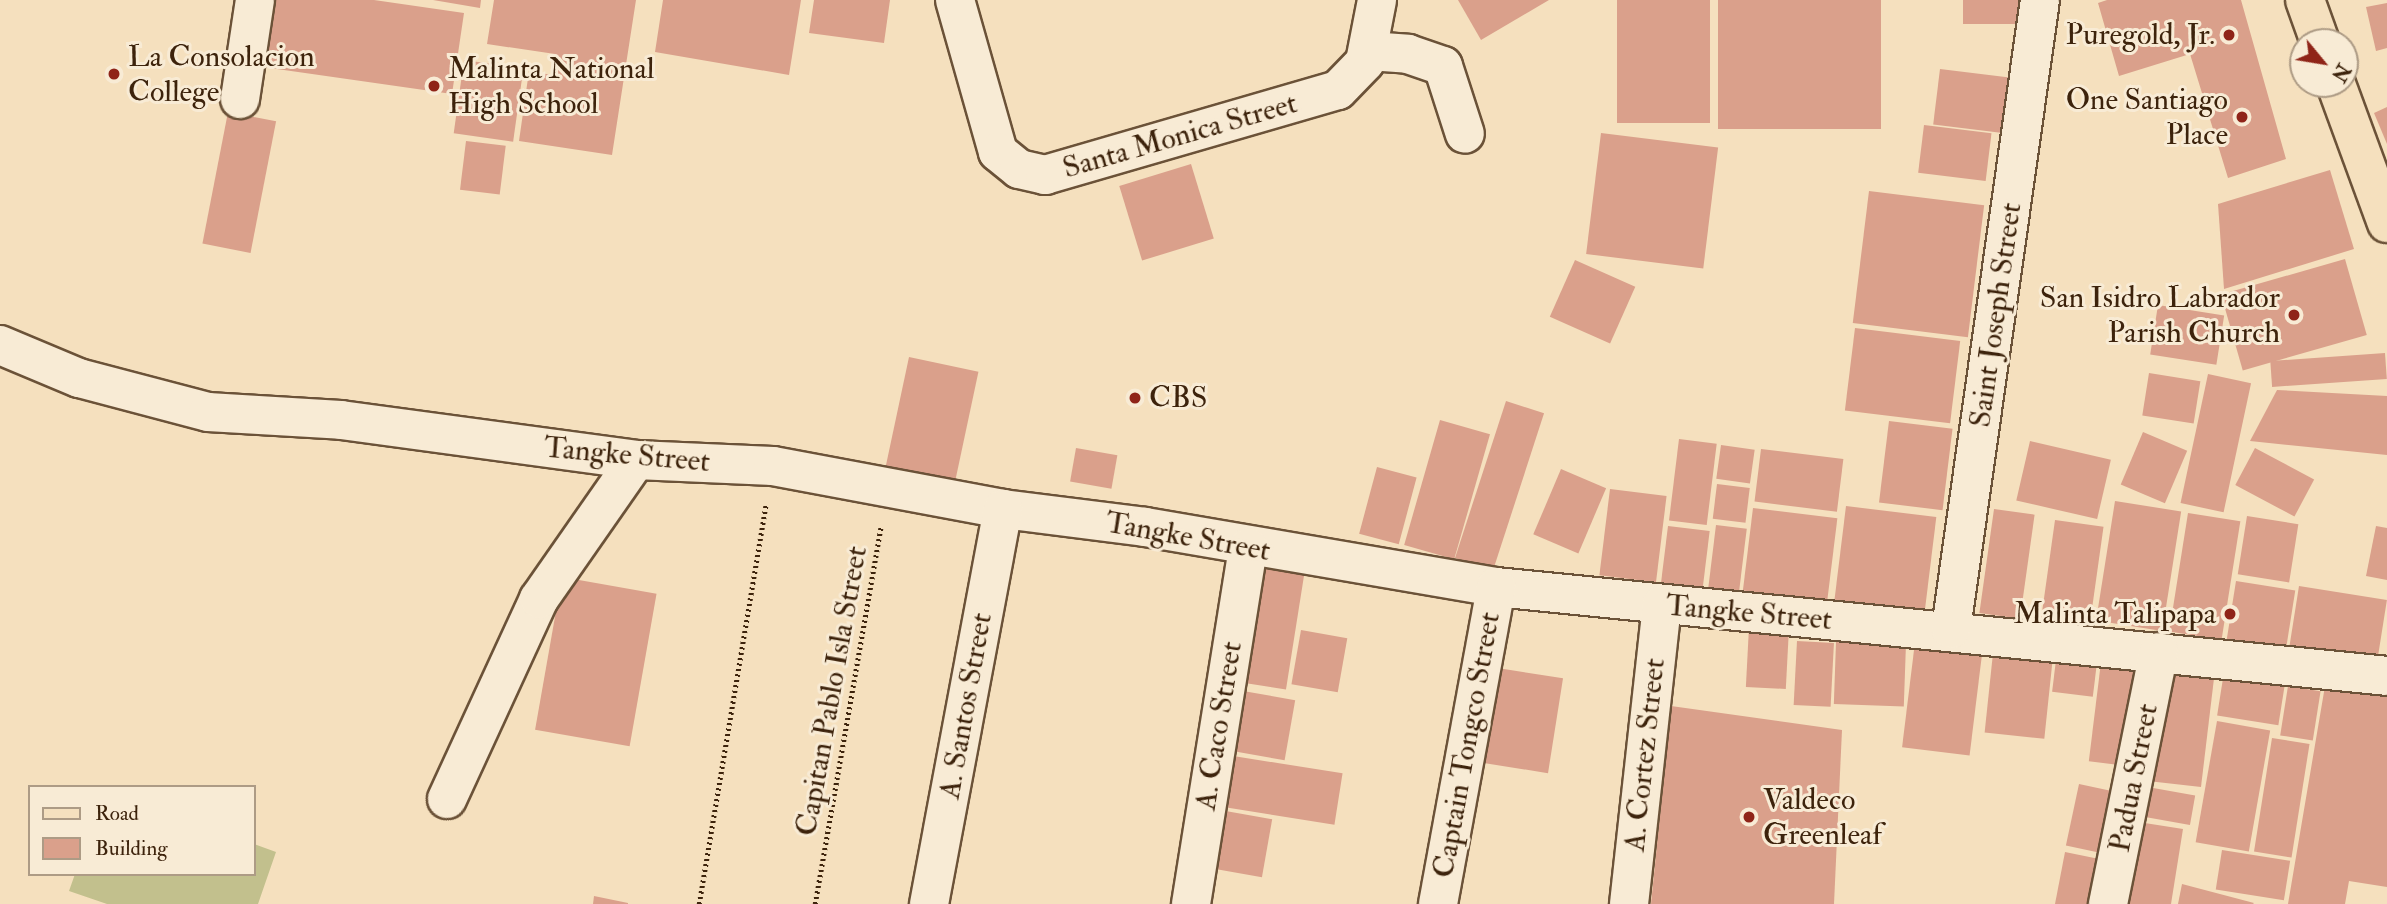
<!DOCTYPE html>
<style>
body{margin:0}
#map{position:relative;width:2387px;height:904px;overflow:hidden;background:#f5e0be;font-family:"IM FELL Double Pica",serif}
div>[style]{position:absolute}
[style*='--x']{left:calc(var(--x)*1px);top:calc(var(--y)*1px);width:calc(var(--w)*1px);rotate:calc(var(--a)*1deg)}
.green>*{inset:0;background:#c2c08d}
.building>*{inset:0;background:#daa08b;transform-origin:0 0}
.path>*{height:4.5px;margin-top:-2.25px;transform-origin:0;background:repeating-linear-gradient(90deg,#3d230c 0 2px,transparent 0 5.5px)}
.roads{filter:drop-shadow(2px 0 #6b5238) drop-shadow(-2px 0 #6b5238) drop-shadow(0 2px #6b5238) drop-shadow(0 -2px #6b5238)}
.minor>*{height:38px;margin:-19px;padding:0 19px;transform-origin:19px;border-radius:19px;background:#f8ebd5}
.major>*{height:38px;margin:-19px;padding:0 19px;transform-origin:19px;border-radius:19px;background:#f5e0be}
.dots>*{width:19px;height:19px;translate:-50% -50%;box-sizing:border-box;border:4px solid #f8ebd5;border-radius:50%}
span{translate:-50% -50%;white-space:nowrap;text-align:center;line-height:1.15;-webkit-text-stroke:6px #f8ebd5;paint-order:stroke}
.poi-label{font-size:30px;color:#3d230c}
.right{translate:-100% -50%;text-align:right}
.left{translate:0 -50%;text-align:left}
.street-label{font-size:30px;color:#3d230c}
.legend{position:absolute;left:28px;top:785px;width:228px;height:91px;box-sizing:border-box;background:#f8ebd5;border:2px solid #ad9b85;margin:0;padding:9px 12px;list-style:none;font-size:21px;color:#3d230c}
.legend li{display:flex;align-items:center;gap:14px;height:35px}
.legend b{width:35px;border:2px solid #ad9b85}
.north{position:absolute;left:2289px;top:28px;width:70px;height:70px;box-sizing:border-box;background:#f8ebd5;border:2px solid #ad9b85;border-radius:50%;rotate:120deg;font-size:19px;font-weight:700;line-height:28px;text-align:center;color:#3d230c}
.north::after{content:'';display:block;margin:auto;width:24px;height:32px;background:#8f2418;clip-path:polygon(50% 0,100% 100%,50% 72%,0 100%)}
</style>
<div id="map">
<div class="green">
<i style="clip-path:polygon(254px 844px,276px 852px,258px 904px,107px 904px,69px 891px,75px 874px,254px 874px)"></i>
</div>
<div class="building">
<i style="clip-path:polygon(273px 0,374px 0,464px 13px,452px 94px,263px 67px)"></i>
<i style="clip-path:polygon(433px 0,481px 0,480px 8px)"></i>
<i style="clip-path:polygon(494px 0,636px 0,612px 155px,519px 141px,529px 71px,552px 75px,555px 54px,487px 44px)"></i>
<i style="clip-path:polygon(663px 0,801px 0,789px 75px,655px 52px)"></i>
<i style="clip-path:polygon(814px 0,890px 0,884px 43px,809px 33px)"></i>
<i style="clip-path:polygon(1458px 0,1549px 0,1481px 40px)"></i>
<i style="left:1617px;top:0;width:93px;height:123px"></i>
<i style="left:1718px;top:0;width:163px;height:129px"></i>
<i style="left:1963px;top:0;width:61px;height:24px"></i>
<i style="clip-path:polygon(2107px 0,2241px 0,2286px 159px,2228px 178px,2190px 54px,2119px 76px,2098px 3px)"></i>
<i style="clip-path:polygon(2387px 3px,2387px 48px,2376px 51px,2366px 7px)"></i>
<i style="left:464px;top:60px;width:60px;height:74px;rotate:8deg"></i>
<i style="left:1940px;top:69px;width:72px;height:56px;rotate:7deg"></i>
<i style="clip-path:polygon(2387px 107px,2387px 144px,2374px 113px)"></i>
<i style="left:228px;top:112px;width:49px;height:134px;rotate:11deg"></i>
<i style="left:1924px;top:125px;width:68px;height:48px;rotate:7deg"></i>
<i style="left:1601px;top:133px;width:118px;height:122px;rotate:7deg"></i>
<i style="left:466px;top:141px;width:40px;height:49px;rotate:7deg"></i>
<i style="left:1191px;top:164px;width:78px;height:75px;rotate:73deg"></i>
<i style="clip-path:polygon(2330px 170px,2354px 249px,2224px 289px,2218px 204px)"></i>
<i style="left:1869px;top:191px;width:116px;height:133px;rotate:7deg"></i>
<i style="left:2345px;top:259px;width:79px;height:129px;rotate:74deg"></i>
<i style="left:1575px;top:260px;width:66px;height:62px;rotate:24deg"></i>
<i style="left:2158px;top:305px;width:67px;height:50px;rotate:9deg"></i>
<i style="left:1855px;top:328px;width:106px;height:83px;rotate:7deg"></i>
<i style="left:2385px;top:353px;width:26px;height:115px;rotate:86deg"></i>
<i style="left:909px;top:357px;width:71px;height:112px;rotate:12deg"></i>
<i style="left:2149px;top:373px;width:52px;height:43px;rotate:9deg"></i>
<i style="left:2208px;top:374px;width:44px;height:132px;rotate:12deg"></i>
<i style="clip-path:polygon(2277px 390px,2387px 396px,2387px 455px,2250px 441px)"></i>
<i style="left:1506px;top:401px;width:40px;height:165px;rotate:18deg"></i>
<i style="left:1440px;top:420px;width:52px;height:130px;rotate:16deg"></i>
<i style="left:1889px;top:421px;width:64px;height:82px;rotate:7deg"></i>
<i style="left:2143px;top:432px;width:48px;height:57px;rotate:23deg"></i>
<i style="left:1679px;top:439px;width:38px;height:82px;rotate:7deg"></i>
<i style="left:2030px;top:441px;width:83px;height:61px;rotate:13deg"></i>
<i style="left:1721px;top:445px;width:34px;height:34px;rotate:8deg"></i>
<i style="left:1076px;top:448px;width:42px;height:34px;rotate:10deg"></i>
<i style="left:2255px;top:448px;width:67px;height:42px;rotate:28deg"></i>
<i style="left:1761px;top:449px;width:83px;height:53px;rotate:7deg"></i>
<i style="left:1377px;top:467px;width:41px;height:69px;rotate:15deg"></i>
<i style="left:1561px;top:469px;width:49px;height:71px;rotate:23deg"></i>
<i style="left:1717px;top:484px;width:33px;height:35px;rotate:7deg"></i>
<i style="left:1610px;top:489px;width:57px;height:87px;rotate:7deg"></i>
<i style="left:2115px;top:501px;width:67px;height:121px;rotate:9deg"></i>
<i style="left:1846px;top:506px;width:91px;height:96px;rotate:7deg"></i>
<i style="left:1753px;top:508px;width:85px;height:83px;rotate:7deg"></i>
<i style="left:1994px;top:509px;width:41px;height:105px;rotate:8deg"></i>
<i style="left:2188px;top:513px;width:53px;height:120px;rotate:9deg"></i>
<i style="left:2247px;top:516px;width:52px;height:59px;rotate:9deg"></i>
<i style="left:2055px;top:520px;width:49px;height:101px;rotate:8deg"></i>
<i style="left:1716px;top:525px;width:31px;height:69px;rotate:7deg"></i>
<i style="left:1668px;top:526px;width:42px;height:58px;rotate:7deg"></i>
<i style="clip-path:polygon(2376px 526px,2387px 528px,2387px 580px,2366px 576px)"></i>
<i style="left:1260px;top:566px;width:45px;height:118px;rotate:9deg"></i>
<i style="left:562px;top:577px;width:96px;height:155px;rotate:10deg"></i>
<i style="left:2236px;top:581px;width:60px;height:59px;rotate:9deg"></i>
<i style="left:2299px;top:586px;width:89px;height:62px;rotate:9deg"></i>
<i style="left:1749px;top:627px;width:40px;height:60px;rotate:3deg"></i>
<i style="left:1301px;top:630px;width:47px;height:55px;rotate:10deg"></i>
<i style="left:1797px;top:641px;width:37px;height:64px;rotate:3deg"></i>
<i style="left:1836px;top:642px;width:70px;height:62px;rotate:2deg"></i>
<i style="left:1915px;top:642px;width:68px;height:106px;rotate:7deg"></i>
<i style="left:1993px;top:653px;width:60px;height:80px;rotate:6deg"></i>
<i style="left:2056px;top:660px;width:41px;height:32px;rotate:7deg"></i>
<i style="left:2101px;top:662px;width:47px;height:100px;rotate:7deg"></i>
<i style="clip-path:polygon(2162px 664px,2215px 670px,2201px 787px,2139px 780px)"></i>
<i style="left:1485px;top:666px;width:79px;height:96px;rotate:9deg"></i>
<i style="left:2224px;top:672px;width:62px;height:44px;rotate:9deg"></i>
<i style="left:2288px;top:686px;width:33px;height:50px;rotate:9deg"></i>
<i style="clip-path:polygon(2325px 686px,2387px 695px,2387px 887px,2349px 881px,2345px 904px,2288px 904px)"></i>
<i style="left:1243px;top:691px;width:53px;height:61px;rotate:10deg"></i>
<i style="clip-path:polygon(1671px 706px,1842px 730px,1834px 904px,1651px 904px)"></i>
<i style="left:2217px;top:721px;width:54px;height:123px;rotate:10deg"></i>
<i style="left:2272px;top:738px;width:38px;height:115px;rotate:9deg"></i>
<i style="left:1227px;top:755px;width:117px;height:52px;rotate:9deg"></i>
<i style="left:2079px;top:784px;width:49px;height:63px;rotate:12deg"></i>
<i style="left:2142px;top:786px;width:54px;height:30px;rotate:10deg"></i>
<i style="left:1220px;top:810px;width:53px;height:59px;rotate:10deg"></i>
<i style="clip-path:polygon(2132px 821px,2183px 829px,2171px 904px,2126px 904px)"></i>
<i style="left:2222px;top:850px;width:69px;height:40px;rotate:9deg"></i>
<i style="clip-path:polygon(2065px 852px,2109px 861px,2101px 904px,2055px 904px)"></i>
<i style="clip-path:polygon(2182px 884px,2254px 903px,2253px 904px,2178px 904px)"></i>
<i style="clip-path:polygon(594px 896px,628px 903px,628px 904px,593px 904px)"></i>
</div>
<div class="path">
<i style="--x:699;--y:904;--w:406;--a:-80.5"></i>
<i style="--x:815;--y:904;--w:383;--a:-80.1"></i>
</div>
<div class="roads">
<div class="minor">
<i style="--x:955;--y:0;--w:158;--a:74.2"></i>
<i style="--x:998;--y:152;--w:27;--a:39"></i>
<i style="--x:1019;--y:169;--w:27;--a:13"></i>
<i style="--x:1045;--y:175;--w:305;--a:-16.2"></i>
<i style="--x:1338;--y:90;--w:39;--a:-46"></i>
<i style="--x:1365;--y:62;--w:63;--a:-79"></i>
<i style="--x:1369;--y:51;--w:39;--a:4"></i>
<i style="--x:1408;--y:54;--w:37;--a:19"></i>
<i style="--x:1443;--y:66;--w:71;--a:72.1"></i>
<i style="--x:240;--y:99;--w:100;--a:-81.4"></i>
<i style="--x:0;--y:345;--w:86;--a:22.7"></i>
<i style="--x:79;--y:378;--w:133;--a:14.8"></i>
<i style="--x:208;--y:412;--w:133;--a:3.4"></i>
<i style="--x:341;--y:420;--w:298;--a:7.7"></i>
<i style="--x:636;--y:460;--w:137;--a:2.5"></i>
<i style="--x:773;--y:466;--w:234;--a:10.6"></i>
<i style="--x:1003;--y:509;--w:143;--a:7.2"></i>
<i style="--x:1145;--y:527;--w:356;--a:9.7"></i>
<i style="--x:1496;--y:587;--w:895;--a:5.7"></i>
<i style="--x:1951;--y:629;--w:635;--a:-81.95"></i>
<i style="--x:447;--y:799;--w:220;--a:-65.3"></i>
<i style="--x:539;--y:599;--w:169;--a:-55.1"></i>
<i style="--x:929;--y:904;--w:402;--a:-79.4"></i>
<i style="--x:1191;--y:904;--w:361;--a:-80.9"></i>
<i style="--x:1438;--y:904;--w:322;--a:-79.6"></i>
<i style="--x:1629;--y:904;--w:301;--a:-83.7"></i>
<i style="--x:2108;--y:904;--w:257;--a:-78.6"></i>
</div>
<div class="major">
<i style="--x:2305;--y:0;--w:45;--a:70.3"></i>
<i style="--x:2336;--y:84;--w:148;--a:69.9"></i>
</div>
</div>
<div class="dots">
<i style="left:2229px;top:35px;background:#8f2418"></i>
<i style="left:114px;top:74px;background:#8f2418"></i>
<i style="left:434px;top:86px;background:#8f2418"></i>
<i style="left:2242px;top:117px;background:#8f2418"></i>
<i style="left:2294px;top:315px;background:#8f2418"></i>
<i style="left:1135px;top:398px;background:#8f2418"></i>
<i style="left:2230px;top:614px;background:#8f2418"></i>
<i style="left:1749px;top:817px;background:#8f2418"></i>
</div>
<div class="poi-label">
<span class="right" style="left:2215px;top:35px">Puregold, Jr.</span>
<span class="left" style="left:128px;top:74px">La Consolacion<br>College</span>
<span class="left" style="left:448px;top:86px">Malinta National<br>High School</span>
<span class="right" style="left:2228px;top:117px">One Santiago<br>Place</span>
<span class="right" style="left:2280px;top:315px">San Isidro Labrador<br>Parish Church</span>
<span class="left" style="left:1149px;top:398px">CBS</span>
<span class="right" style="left:2216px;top:614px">Malinta Talipapa</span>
<span class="left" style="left:1763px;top:817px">Valdeco<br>Greenleaf</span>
</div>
<div class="street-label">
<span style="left:1180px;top:136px;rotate:-16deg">Santa Monica Street</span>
<span style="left:1996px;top:315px;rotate:-82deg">Saint Joseph Street</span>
<span style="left:627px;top:455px;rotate:5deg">Tangke Street</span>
<span style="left:1188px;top:537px;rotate:10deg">Tangke Street</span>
<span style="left:1749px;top:613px;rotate:5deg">Tangke Street</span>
<span style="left:832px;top:691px;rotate:-80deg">Capitan Pablo Isla Street</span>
<span style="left:966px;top:706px;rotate:-80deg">A. Santos Street</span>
<span style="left:1219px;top:726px;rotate:-81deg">A. Caco Street</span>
<span style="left:1467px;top:745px;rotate:-80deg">Captain Tongco Street</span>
<span style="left:1645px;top:755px;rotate:-84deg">A. Cortez Street</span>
<span style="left:2134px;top:778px;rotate:-79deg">Padua Street</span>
</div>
<ul class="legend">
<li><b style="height:9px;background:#f5e0be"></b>Road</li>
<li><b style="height:19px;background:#daa08b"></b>Building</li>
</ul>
<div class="north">N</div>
</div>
